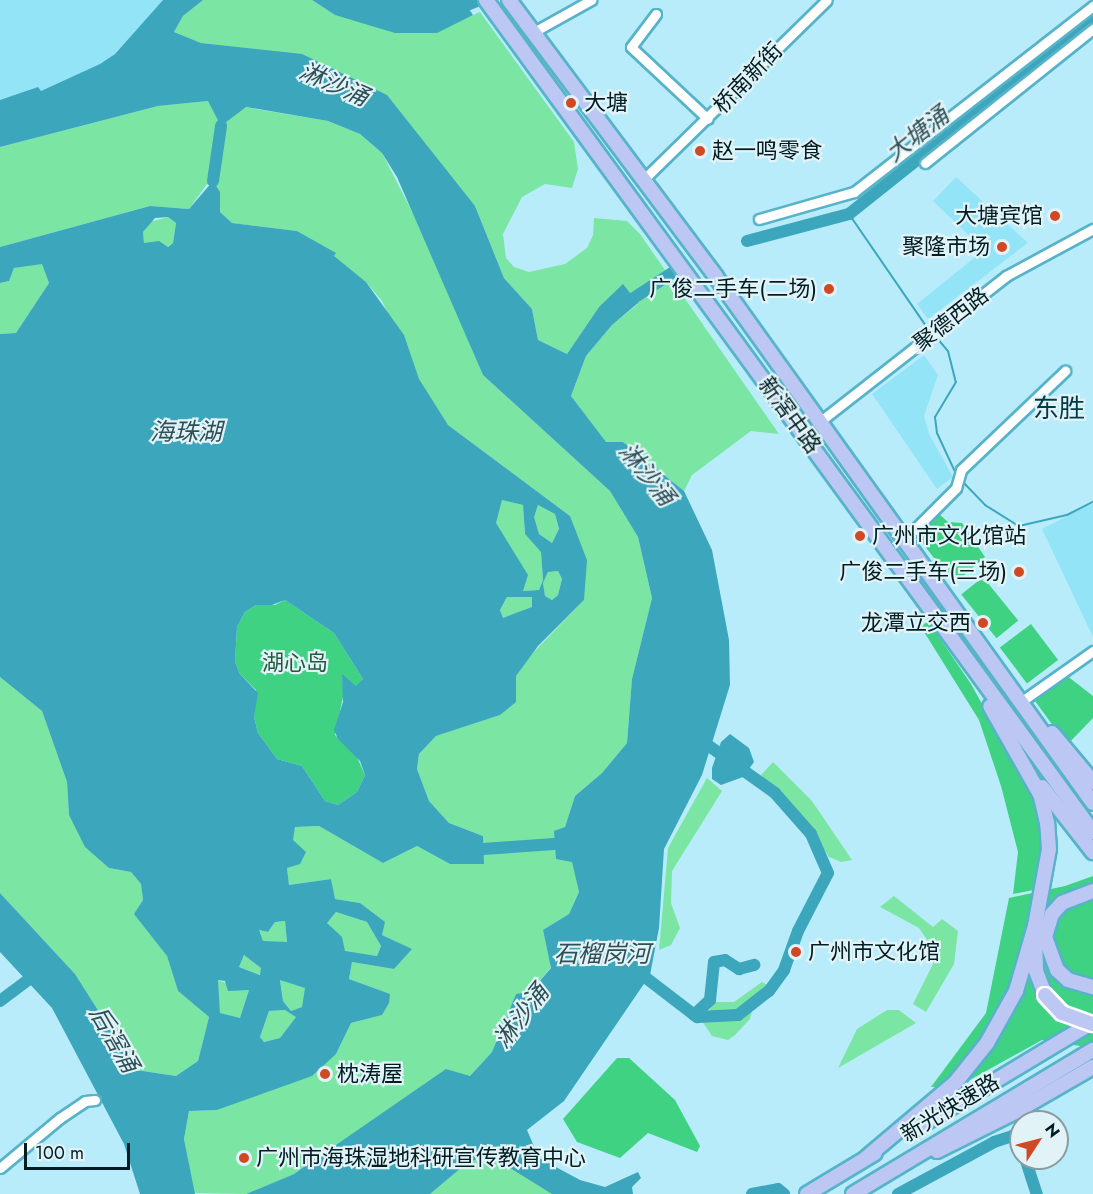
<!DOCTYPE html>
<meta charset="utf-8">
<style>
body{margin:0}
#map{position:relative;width:1093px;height:1194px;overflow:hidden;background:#b8ecfa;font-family:Jost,"Noto Sans SC",sans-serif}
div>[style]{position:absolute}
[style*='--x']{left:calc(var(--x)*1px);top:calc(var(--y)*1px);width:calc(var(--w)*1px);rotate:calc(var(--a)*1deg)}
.built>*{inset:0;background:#94e4f8}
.green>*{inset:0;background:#7be6a4}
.forest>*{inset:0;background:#40d283;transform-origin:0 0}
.water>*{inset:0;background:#3ca6bd}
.stream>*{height:2px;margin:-1px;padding:0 1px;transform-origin:1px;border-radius:1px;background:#3ca6bd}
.river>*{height:12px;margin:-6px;padding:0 6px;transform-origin:6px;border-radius:6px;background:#3ca6bd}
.roads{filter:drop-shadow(2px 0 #56b3c9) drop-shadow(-2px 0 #56b3c9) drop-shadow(0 2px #56b3c9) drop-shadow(0 -2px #56b3c9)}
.minor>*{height:9px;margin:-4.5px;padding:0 4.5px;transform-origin:4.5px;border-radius:4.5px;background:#fff}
.highway>*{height:14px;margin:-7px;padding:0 7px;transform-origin:7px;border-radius:7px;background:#bdc7f3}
.bridges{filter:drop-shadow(2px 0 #fff) drop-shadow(-2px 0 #fff) drop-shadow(0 2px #fff) drop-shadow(0 -2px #fff)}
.highway-bridge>*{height:14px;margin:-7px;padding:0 7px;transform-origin:7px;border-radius:7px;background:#bdc7f3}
.dots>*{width:16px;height:16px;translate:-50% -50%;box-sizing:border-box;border:3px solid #e2f3f7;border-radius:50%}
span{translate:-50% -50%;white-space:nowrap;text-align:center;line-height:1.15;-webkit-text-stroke:4.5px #e2f3f7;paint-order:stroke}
.street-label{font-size:22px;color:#001d23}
.poi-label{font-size:22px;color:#001d23}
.left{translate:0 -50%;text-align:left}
.right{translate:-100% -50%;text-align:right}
.park-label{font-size:22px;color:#23593a}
.water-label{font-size:24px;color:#2f4f56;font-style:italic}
.quarter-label{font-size:26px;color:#023b46}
.north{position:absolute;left:1009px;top:1110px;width:60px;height:60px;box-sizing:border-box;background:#e2f3f7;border:2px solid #889da2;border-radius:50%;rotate:54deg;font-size:16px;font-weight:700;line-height:24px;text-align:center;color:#001d23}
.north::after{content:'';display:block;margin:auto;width:21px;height:27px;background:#d14824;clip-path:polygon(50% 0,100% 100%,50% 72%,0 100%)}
.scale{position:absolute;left:24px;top:1143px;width:106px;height:27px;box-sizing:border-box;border:3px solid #001d23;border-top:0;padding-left:8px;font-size:18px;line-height:21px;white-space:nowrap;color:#001d23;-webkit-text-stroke:4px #e2f3f7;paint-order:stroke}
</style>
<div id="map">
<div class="built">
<i style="clip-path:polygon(0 0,163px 0,115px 54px,100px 64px,41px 91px,0 100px)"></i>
<i style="clip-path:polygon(956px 177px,1028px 243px,928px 319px,917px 304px,984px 250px,933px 201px)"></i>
<i style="clip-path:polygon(924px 355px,938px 375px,924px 416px,929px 434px,953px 477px,937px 489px,872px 394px)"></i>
<i style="clip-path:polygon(1093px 503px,1093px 637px,1042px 529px)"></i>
</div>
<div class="green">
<i style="clip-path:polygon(203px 0,312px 0,335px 15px,354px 19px,466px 18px,480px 12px,574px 142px,578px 169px,572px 188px,545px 184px,522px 197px,503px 234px,506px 258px,514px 267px,529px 272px,565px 264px,587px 248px,593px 235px,594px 218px,627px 221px,640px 234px,779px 434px,751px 431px,692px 475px,684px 491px,623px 442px,606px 443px,571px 396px,586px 356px,612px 325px,638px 304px,599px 307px,567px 354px,538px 340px,532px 309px,504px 278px,475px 206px,302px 55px,201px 43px,174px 32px,183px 16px)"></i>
<i style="clip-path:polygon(208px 101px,328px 121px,360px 134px,382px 153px,424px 235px,483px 375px,610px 491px,638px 537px,652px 598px,632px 679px,627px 743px,602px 773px,575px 796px,565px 827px,579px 892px,569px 914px,543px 930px,551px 967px,531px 991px,516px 994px,492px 1052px,470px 1076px,294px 1174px,246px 1194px,194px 1193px,184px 1139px,189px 1111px,217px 1110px,336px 1054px,351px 1023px,382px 1015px,389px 994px,349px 979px,352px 962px,394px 969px,411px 949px,382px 935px,360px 903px,334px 899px,331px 879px,289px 885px,287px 868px,295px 827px,319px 826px,383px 863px,417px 846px,450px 864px,483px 836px,449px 823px,429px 801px,417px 769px,419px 754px,436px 736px,500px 715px,516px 676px,530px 656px,584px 600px,570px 516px,448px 425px,426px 394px,382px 301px,366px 282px,333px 256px,335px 253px,297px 231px,232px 223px,220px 212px,220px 192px,207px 184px,189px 209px,150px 206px,0 247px,0 147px,158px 106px)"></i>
<i style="clip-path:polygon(168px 217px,176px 223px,173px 243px,167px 247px,144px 243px,143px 232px,150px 222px)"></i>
<i style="clip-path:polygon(42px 263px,49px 283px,16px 333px,0 334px,0 283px,9px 281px,14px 268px)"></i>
<i style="clip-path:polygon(502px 500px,523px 505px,525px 534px,541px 551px,543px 580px,539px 590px,523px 591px,495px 523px)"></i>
<i style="clip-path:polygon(538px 505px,555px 514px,559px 530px,552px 543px,539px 534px,533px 517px)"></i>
<i style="clip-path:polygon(558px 571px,562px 579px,558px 595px,552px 600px,545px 596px,543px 583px,548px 572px)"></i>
<i style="clip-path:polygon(507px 597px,532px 597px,532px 608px,503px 618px,500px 610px)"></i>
<i style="clip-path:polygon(0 677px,42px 711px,67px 782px,69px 815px,109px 868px,131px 872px,141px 884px,143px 900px,135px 914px,167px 956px,178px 991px,209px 1017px,198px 1061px,176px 1076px,136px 1070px,75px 974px,0 893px)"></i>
<i style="clip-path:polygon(773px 762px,812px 801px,852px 860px,841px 862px,829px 857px,804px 820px,761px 775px)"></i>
<i style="clip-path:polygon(707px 778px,722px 791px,672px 871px,671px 903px,680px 928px,671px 945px,659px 950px,668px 848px)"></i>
<i style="clip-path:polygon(894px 896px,933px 927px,942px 919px,958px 931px,954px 964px,926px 1012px,913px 1004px,933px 964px,934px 950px,919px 928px,880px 907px)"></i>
<i style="clip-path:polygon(336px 912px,367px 922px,381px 946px,377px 956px,345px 952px,327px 923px)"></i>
<i style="clip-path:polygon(285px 921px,287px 943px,263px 941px,258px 930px,268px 932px,275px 922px)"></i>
<i style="clip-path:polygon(244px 955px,261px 968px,261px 975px,239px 967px)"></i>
<i style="clip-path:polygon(280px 979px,306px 988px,302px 1007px,291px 1011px,283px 1001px)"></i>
<i style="clip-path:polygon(217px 980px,249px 990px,240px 1019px,220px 1013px)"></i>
<i style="clip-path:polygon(762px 982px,776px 990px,753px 1007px,750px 1019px,735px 1035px,728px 1040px,712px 1036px,702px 1021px,715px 1002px,734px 1002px)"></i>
<i style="clip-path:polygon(285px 1010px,297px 1016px,280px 1038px,264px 1042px,260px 1037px,269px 1011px)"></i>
<i style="clip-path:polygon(887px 1010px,899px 1010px,916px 1023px,838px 1068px,857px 1029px)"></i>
<i style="clip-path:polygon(489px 1155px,548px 1190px,552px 1194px,430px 1194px,467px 1163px)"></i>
</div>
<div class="forest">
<i style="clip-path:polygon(939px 514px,948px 522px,962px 523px,985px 557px,954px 584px,917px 536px)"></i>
<i style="left:983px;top:577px;width:56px;height:28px;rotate:51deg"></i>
<i style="clip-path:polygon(285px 600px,334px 633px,363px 679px,357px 687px,342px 676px,344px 692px,335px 735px,357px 757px,365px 775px,357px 792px,338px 805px,325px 801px,302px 766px,277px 759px,258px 733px,254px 717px,256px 690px,240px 674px,235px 662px,237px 627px,245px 612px,256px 605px,275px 605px)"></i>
<i style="clip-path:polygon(928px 621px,971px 684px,1033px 796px,1045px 828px,1039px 889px,1013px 894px,1018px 852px,1001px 786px,979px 720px,921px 627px)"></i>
<i style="left:1031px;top:624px;width:45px;height:39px;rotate:53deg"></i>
<i style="clip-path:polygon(1066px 675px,1093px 696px,1093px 718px,1067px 745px,1035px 701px)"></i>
<i style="clip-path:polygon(1093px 876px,1093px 1048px,1042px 1040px,959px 1086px,931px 1087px,986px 1013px,1009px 898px,1065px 886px)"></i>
<i style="clip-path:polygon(617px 1058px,629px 1058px,675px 1100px,700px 1146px,697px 1152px,648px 1133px,620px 1158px,577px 1142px,563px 1119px)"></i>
</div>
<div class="water">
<i style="clip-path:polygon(163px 0,203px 0,183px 16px,174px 32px,201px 43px,302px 54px,387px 95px,475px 206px,504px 278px,532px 309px,538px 340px,567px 354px,599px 307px,623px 284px,638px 303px,612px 325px,586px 356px,571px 396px,606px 442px,623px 442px,684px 491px,712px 550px,729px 640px,730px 685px,702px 775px,664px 849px,659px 928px,650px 975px,564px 1101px,527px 1130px,539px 1158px,580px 1180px,605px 1187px,638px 1172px,641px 1178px,632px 1187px,633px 1194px,552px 1194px,489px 1155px,467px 1163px,430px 1194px,246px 1194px,294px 1174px,446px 1069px,470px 1076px,492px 1052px,516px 994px,531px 991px,551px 968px,543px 930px,569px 914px,579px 892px,572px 862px,556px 859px,554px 831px,565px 827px,575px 796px,602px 773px,627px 743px,632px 679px,652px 598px,638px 537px,610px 491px,483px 375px,397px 177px,382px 153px,360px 134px,328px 121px,246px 107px,221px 126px,208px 101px,158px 106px,0 147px,0 100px,38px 87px,41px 91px,100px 64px,115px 54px)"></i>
<i style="clip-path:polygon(312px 0,463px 0,473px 15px,437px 33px,395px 33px,335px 15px)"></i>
<i style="clip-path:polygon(evenodd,213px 181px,220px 192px,220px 212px,232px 223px,297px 231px,336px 253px,334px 256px,366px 282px,404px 335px,419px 379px,448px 425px,570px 516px,587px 560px,584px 600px,538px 646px,516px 676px,516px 702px,500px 715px,436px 736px,419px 754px,417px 769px,429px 801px,449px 823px,483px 836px,484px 864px,450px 864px,417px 846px,383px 863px,319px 826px,295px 827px,293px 840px,306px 852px,300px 864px,287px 868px,289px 885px,331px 879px,335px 899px,360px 903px,385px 922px,382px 935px,412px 949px,394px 969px,352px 962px,349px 979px,390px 994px,389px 1003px,382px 1015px,351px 1023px,336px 1054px,312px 1076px,217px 1110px,189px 1111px,184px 1139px,195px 1194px,140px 1194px,124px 1144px,52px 1008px,0 952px,0 893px,75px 974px,136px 1070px,176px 1076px,198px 1061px,209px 1017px,178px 991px,167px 956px,134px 914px,143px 900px,141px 884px,131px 872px,109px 868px,85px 847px,69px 815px,67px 782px,42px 711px,0 677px,0 334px,16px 333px,49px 283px,42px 264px,14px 268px,9px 281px,0 283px,0 247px,150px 206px,189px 209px,213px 181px,155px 218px,168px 217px,176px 223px,173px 243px,168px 247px,159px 241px,144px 243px,143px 232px,155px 218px,213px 181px,502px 500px,523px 505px,525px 534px,541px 552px,543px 580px,539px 590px,523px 591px,528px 575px,496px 523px,502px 500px,213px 181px,538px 505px,555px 514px,559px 529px,552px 543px,539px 534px,534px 517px,538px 505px,213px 181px,558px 571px,562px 579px,558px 595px,552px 600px,545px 596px,543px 583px,548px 572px,558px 571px,213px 181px,507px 597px,532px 597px,532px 607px,503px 618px,500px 610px,507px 597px,213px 181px,285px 600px,334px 633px,363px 679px,356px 686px,342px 674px,343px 702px,334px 730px,338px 739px,360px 761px,365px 775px,357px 792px,338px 805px,325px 801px,302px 766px,277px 759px,258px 733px,254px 717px,258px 693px,240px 674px,235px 662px,237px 627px,245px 612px,256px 605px,272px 605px,285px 600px,213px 181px,336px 912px,367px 922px,381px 946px,377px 956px,345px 951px,342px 937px,327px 923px,336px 912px,213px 181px,285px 921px,287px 942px,263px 941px,259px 930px,268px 932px,275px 922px,285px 921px,213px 181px,244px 955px,261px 968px,260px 975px,239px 967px,244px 955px,213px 181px,218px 980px,225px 981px,228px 991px,249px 990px,240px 1018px,220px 1013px,218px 980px,213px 181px,280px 980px,305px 988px,302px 1007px,291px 1011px,283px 1001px,280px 980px,213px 181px,285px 1010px,296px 1017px,280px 1038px,264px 1042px,260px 1037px,269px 1011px,285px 1010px)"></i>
<i style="clip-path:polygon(730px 734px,749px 748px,754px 762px,743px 777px,721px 785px,712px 779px,712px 768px,721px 742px)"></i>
</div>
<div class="stream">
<i style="--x:849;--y:214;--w:140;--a:55.5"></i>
<i style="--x:937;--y:338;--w:17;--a:50"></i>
<i style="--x:948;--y:351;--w:32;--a:76"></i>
<i style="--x:956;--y:382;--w:41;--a:121"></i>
<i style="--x:935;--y:417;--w:16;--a:83"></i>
<i style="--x:937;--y:433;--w:47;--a:65.1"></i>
<i style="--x:961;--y:480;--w:35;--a:46"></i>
<i style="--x:985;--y:505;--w:40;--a:32"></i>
<i style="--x:1019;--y:526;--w:49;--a:-12.9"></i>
<i style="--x:1067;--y:515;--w:29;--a:-27"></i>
</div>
<div class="river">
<i style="--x:452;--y:11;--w:29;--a:-22"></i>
<i style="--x:213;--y:181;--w:56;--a:-81.7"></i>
<i style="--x:747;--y:241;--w:106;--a:-14.8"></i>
<i style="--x:849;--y:214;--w:312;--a:-38.5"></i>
<i style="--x:620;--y:307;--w:62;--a:-33.2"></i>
<i style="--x:483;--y:849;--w:71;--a:-4"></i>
<i style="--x:637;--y:971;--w:76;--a:37.5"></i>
<i style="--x:697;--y:1017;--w:41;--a:-2.8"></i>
<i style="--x:738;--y:1015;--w:39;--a:-38"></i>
<i style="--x:769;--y:991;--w:26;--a:-54"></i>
<i style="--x:784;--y:970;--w:41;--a:-70.3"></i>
<i style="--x:798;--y:931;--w:65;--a:-62.7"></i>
<i style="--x:828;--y:873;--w:43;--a:-113.6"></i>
<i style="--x:811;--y:834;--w:55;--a:-131.3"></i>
<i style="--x:775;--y:793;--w:95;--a:-144.5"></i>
<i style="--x:0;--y:1001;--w:50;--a:-36.9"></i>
<i style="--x:694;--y:1015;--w:22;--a:-43"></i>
<i style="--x:710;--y:1000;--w:38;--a:-84"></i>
<i style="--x:714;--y:962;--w:11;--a:-10"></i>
<i style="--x:725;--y:960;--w:17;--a:33"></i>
<i style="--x:739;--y:969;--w:16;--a:-15"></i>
<i style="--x:1025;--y:1158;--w:38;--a:72"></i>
<i style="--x:752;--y:1194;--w:26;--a:-11"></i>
<i style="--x:778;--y:1189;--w:8;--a:40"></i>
<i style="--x:898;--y:1194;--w:109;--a:-28.4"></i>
<i style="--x:994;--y:1142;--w:19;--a:-18"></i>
<i style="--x:1012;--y:1136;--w:13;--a:45"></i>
</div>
<div class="roads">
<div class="minor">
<i style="--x:656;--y:14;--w:41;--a:127.1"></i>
<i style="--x:631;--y:47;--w:105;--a:43.1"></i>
<i style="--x:532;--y:33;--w:68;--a:-29.2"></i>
<i style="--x:925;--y:163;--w:215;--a:-38.6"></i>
<i style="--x:643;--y:180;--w:257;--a:-44.4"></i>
<i style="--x:759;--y:219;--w:99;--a:-15.9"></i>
<i style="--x:854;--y:192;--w:303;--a:-37.9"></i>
<i style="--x:818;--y:423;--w:239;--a:-38"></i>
<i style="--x:1006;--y:276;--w:99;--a:-28.4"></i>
<i style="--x:903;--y:541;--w:75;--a:-45"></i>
<i style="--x:956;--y:488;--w:19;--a:-74"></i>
<i style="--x:961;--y:470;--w:144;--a:-43.6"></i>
<i style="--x:1022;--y:701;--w:87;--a:-35.2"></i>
<i style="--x:0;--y:1168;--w:78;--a:-39.8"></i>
<i style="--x:60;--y:1118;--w:30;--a:-34"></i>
<i style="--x:85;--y:1101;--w:10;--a:-6"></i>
</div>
<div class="highway">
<i style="--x:486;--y:0;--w:1030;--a:53.89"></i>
<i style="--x:509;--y:0;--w:346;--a:53.2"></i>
<i style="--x:716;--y:277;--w:647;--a:54.37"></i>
<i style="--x:1052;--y:733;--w:64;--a:50.1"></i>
<i style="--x:1042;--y:787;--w:83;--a:51.9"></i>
<i style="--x:1093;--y:891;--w:33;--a:159"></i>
<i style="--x:1062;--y:903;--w:15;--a:132"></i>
<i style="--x:1052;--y:914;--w:24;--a:107"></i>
<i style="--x:1045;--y:937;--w:35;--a:70"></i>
<i style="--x:1057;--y:970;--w:15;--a:42"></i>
<i style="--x:1068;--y:980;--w:26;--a:16"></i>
<i style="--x:1035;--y:940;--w:31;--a:88"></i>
<i style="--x:1036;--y:971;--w:26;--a:69"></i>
<i style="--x:910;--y:1132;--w:214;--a:-31"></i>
<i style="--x:937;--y:1151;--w:89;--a:-26.6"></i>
<i style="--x:1017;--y:1111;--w:88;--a:-30.1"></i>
<i style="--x:867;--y:1157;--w:115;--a:-40.1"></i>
<i style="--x:955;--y:1083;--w:51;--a:-51.3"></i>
<i style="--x:987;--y:1043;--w:60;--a:-60.9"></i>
<i style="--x:1016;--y:991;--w:68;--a:-73.7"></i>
<i style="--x:1035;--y:926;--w:78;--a:-79.7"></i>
<i style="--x:1049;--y:849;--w:26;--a:-94"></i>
<i style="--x:1047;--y:823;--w:28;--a:-103"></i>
<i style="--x:1041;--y:796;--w:103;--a:-119.5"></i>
<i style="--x:807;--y:1194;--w:79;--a:-31.1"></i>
<i style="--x:853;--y:1194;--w:280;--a:-31"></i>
</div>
</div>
<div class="bridges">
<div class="highway-bridge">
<i style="--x:1045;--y:995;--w:25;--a:47"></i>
<i style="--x:1062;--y:1013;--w:33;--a:20"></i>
</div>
</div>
<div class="dots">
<i style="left:571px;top:103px;background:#d14824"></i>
<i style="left:700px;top:151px;background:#d14824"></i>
<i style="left:1055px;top:216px;background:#d14824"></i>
<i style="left:1002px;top:247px;background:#d14824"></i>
<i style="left:829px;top:289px;background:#d14824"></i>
<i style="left:860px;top:536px;background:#d14824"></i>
<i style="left:1019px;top:572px;background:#d14824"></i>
<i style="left:983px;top:623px;background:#d14824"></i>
<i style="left:796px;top:952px;background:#d14824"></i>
<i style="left:325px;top:1074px;background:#d14824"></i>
<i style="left:244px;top:1158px;background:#d14824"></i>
</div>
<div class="street-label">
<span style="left:748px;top:78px;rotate:-46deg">桥南新街</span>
<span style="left:951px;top:319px;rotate:-38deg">聚德西路</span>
<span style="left:790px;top:415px;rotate:54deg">新滘中路</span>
<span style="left:950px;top:1108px;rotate:-31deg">新光快速路</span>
</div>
<div class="poi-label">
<span class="left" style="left:584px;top:103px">大塘</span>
<span class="left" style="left:712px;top:151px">赵一鸣零食</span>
<span class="right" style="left:1043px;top:216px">大塘宾馆</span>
<span class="right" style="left:990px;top:247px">聚隆市场</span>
<span class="right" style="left:817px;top:289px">广俊二手车(二场)</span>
<span class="left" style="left:872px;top:536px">广州市文化馆站</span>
<span class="right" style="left:1007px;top:572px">广俊二手车(三场)</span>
<span class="right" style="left:971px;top:623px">龙潭立交西</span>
<span class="left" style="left:808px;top:952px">广州市文化馆</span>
<span class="left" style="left:337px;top:1074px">枕涛屋</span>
<span class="left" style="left:256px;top:1158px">广州市海珠湿地科研宣传教育中心</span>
</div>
<div class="park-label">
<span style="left:295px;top:663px">湖心岛</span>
</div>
<div class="water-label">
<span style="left:334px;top:84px;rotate:24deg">淋沙涌</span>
<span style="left:917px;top:134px;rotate:-38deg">大塘涌</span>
<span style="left:186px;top:432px">海珠湖</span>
<span style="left:647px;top:474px;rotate:51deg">淋沙涌</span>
<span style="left:602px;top:954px">石榴岗河</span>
<span style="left:521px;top:1016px;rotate:-52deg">淋沙涌</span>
<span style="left:114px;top:1039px;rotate:60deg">后滘涌</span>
</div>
<div class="quarter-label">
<span style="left:1059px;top:409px">东胜</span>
</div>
<div class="north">N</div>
<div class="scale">100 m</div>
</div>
